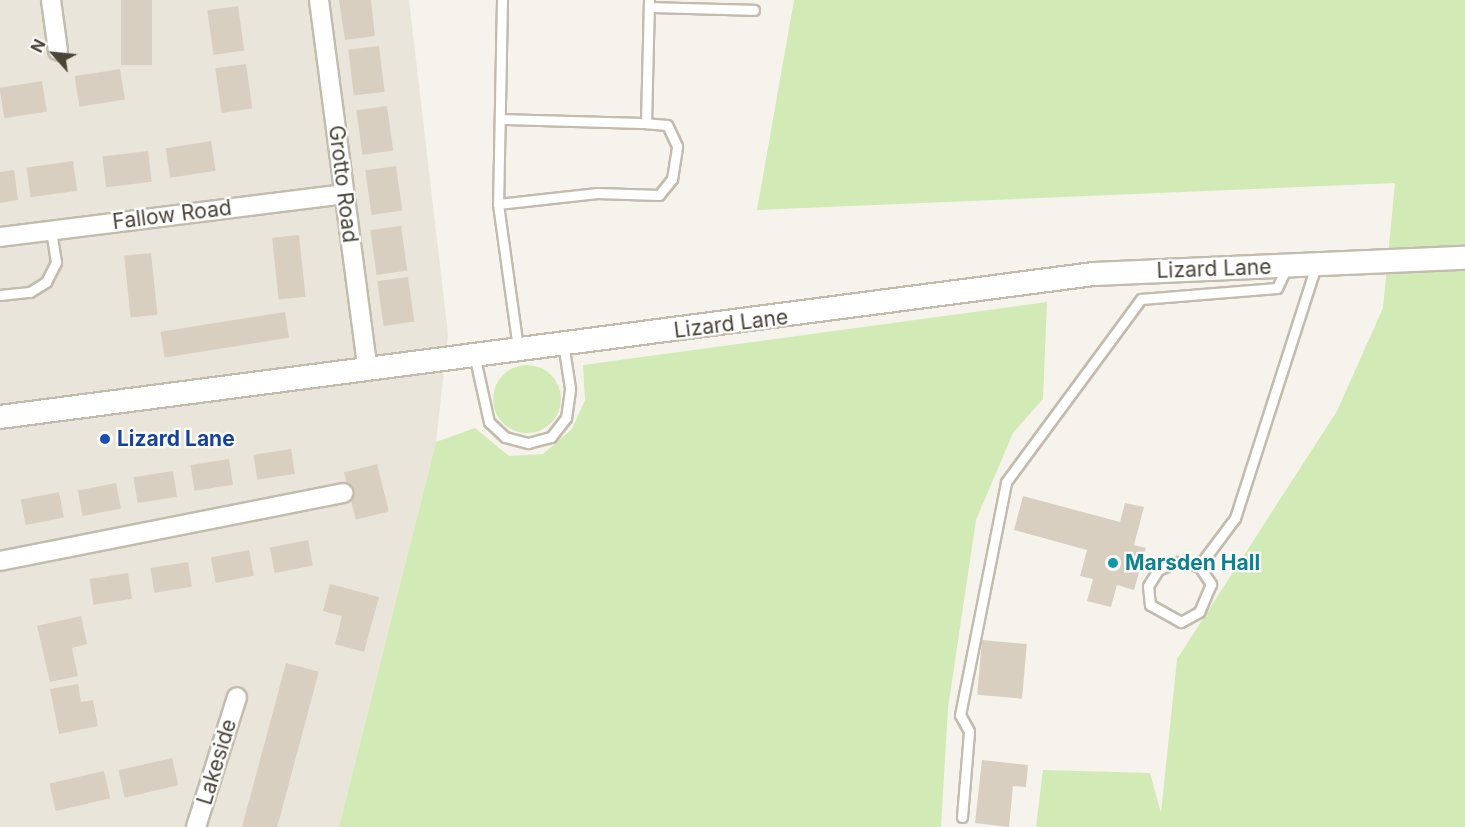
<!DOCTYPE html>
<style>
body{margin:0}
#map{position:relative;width:1465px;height:827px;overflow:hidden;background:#f6f3ec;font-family:Inter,sans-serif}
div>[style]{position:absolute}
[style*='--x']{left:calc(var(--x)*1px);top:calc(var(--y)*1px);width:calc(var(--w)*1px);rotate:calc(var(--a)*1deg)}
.residential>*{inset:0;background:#eae5da}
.green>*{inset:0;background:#d2eab5}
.round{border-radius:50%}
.building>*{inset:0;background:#d8cfc1;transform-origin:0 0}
.roads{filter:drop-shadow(2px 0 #c2bbae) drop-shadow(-2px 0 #c2bbae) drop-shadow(0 2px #c2bbae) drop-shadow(0 -2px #c2bbae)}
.service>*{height:9px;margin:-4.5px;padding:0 4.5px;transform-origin:4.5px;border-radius:4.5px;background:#fff}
.minor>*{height:18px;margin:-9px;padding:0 9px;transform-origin:9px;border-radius:9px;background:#fff}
.tertiary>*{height:22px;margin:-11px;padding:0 11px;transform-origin:11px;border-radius:11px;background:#fff}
.dots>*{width:16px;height:16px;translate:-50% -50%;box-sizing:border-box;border:3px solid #fff;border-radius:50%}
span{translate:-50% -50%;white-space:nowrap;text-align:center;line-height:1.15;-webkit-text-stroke:4.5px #fff;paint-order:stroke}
.street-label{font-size:21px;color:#4b4439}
.transit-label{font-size:21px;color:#164399;font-weight:700}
.left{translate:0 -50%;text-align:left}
.culture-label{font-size:21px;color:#0d838f;font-weight:700}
.north{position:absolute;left:24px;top:24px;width:60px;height:60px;-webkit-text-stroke:4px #fff;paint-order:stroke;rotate:297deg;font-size:16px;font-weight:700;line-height:24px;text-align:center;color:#4b4439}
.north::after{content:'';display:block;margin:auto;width:21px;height:27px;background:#4b4439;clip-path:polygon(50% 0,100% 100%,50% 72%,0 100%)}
</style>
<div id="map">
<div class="residential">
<i style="clip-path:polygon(0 0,409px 0,448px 334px,436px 442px,339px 827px,0 827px)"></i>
</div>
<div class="green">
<i style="clip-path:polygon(794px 0,1465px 0,1465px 827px,1036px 827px,1043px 770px,1150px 773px,1161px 813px,1177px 659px,1337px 411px,1383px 308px,1395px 183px,757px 210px)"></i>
<i style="clip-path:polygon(1047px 302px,1043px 399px,1013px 433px,976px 520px,948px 708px,941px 827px,339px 827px,436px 442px,475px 428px,509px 456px,543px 454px,572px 429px,585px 400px,583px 365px)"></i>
<i class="round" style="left:493px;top:365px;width:68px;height:68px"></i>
</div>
<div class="building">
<i style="left:121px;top:0;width:31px;height:65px"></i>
<i style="clip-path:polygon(339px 0,371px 0,375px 36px,345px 40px)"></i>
<i style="left:238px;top:6px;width:45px;height:31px;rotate:82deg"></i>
<i style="left:379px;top:46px;width:46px;height:31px;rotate:83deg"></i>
<i style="left:246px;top:64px;width:45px;height:31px;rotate:82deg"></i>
<i style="left:120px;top:69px;width:31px;height:46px;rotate:81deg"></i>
<i style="left:42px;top:81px;width:31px;height:43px;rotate:81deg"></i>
<i style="left:387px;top:106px;width:45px;height:31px;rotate:82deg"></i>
<i style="left:211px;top:141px;width:30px;height:46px;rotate:81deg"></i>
<i style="left:148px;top:151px;width:31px;height:46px;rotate:83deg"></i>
<i style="left:73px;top:161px;width:30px;height:47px;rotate:82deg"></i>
<i style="left:396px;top:166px;width:45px;height:31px;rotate:82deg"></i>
<i style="clip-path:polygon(14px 170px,18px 200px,0 203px,0 172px)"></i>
<i style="left:401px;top:226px;width:45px;height:31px;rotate:82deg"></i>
<i style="left:299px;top:235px;width:62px;height:27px;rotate:84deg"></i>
<i style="left:151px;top:253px;width:62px;height:27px;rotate:84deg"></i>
<i style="left:408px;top:277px;width:45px;height:31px;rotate:82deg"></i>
<i style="left:285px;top:312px;width:26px;height:126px;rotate:81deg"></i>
<i style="left:291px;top:449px;width:25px;height:38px;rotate:81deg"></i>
<i style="left:229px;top:459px;width:26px;height:39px;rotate:81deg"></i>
<i style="left:377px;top:464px;width:49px;height:34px;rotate:76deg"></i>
<i style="left:173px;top:471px;width:26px;height:40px;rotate:81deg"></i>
<i style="left:116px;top:483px;width:26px;height:39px;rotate:79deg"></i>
<i style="left:59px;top:492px;width:26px;height:39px;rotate:79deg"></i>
<i style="clip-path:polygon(1023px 496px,1120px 522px,1125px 503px,1144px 507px,1134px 545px,1146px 548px,1134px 590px,1117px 585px,1111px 607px,1087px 601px,1093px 579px,1080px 576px,1087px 550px,1014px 530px)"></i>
<i style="left:308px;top:540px;width:26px;height:39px;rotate:79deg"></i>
<i style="left:249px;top:550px;width:26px;height:39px;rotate:79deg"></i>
<i style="left:188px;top:562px;width:25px;height:38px;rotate:81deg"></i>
<i style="left:128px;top:573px;width:26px;height:39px;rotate:81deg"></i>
<i style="clip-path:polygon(330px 584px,379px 597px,364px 652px,335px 644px,342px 616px,323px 611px)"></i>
<i style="clip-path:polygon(81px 616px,87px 644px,72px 648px,78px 676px,50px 682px,37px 626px)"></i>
<i style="left:982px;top:640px;width:45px;height:55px;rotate:5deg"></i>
<i style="left:286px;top:663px;width:34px;height:170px;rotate:15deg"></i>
<i style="clip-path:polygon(78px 684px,81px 702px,93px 700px,98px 726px,59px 734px,50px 689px)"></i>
<i style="left:172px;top:758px;width:28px;height:55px;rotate:77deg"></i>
<i style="clip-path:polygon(982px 760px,1028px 765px,1026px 787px,1013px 786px,1009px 827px,975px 823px)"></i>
<i style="left:104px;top:771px;width:28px;height:56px;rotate:77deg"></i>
</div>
<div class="roads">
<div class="service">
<i style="--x:502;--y:0;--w:204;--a:91.1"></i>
<i style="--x:498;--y:204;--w:145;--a:82.1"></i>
<i style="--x:649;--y:7;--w:105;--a:1.6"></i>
<i style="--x:502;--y:119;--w:144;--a:1.6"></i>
<i style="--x:646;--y:123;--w:123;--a:-88.6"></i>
<i style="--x:498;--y:204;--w:100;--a:-6.3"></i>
<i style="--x:597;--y:193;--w:62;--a:1.8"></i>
<i style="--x:659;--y:195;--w:21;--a:-51"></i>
<i style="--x:672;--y:179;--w:33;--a:-81"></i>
<i style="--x:677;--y:146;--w:23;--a:-115"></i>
<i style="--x:667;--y:125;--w:21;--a:-175"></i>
<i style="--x:0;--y:295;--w:30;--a:-6"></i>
<i style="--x:30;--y:292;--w:19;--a:-32"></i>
<i style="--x:46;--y:282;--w:22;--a:-63"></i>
<i style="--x:56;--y:262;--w:32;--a:-99"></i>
<i style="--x:474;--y:354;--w:70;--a:77.6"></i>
<i style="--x:489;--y:422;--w:22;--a:43"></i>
<i style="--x:505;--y:437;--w:24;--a:15"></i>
<i style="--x:528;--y:443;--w:24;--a:-15"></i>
<i style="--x:551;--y:437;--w:24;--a:-52"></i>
<i style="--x:566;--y:418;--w:30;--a:-82"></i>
<i style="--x:570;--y:388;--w:46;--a:-98.8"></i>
<i style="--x:1199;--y:566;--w:22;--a:56"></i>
<i style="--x:1211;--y:584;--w:30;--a:113"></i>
<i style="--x:1199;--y:612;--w:21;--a:151"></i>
<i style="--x:1181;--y:622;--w:35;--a:-151"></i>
<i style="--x:1150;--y:605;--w:19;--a:-96"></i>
<i style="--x:1148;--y:586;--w:19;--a:-58"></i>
<i style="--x:1158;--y:570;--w:20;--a:-24"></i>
<i style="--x:1176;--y:562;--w:23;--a:10"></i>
<i style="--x:1199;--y:566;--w:60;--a:-53.1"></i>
<i style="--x:1235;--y:518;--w:266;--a:-72.2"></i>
<i style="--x:962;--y:817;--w:86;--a:-85.3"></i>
<i style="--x:969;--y:731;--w:18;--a:-119"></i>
<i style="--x:960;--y:715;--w:237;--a:-78.8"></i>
<i style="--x:1006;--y:482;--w:227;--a:-53.6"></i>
<i style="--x:1141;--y:299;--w:136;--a:-4.6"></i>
<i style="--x:1277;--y:288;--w:23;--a:-65"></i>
</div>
<div class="minor">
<i style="--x:51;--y:0;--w:51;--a:82.2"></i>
<i style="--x:319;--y:0;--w:370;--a:82.5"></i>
<i style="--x:0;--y:237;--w:347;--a:-7.1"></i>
<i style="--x:0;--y:561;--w:350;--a:-11.2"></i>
<i style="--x:196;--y:827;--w:136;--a:-72.5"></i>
</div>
<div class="tertiary">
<i style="--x:0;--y:417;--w:1103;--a:-7.45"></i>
<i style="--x:1094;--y:274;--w:371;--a:-2.5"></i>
</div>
</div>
<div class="dots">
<i style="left:105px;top:439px;background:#1a4fb4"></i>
<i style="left:1113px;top:563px;background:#0f9aa8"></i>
</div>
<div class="street-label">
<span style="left:343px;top:184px;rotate:83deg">Grotto Road</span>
<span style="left:172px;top:215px;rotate:-7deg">Fallow Road</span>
<span style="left:1214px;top:269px;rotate:-2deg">Lizard Lane</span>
<span style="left:731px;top:324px;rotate:-7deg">Lizard Lane</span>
<span style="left:217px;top:762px;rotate:-73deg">Lakeside</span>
</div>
<div class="transit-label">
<span class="left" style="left:117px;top:439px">Lizard Lane</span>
</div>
<div class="culture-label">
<span class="left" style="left:1125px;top:563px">Marsden Hall</span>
</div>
<div class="north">N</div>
</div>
